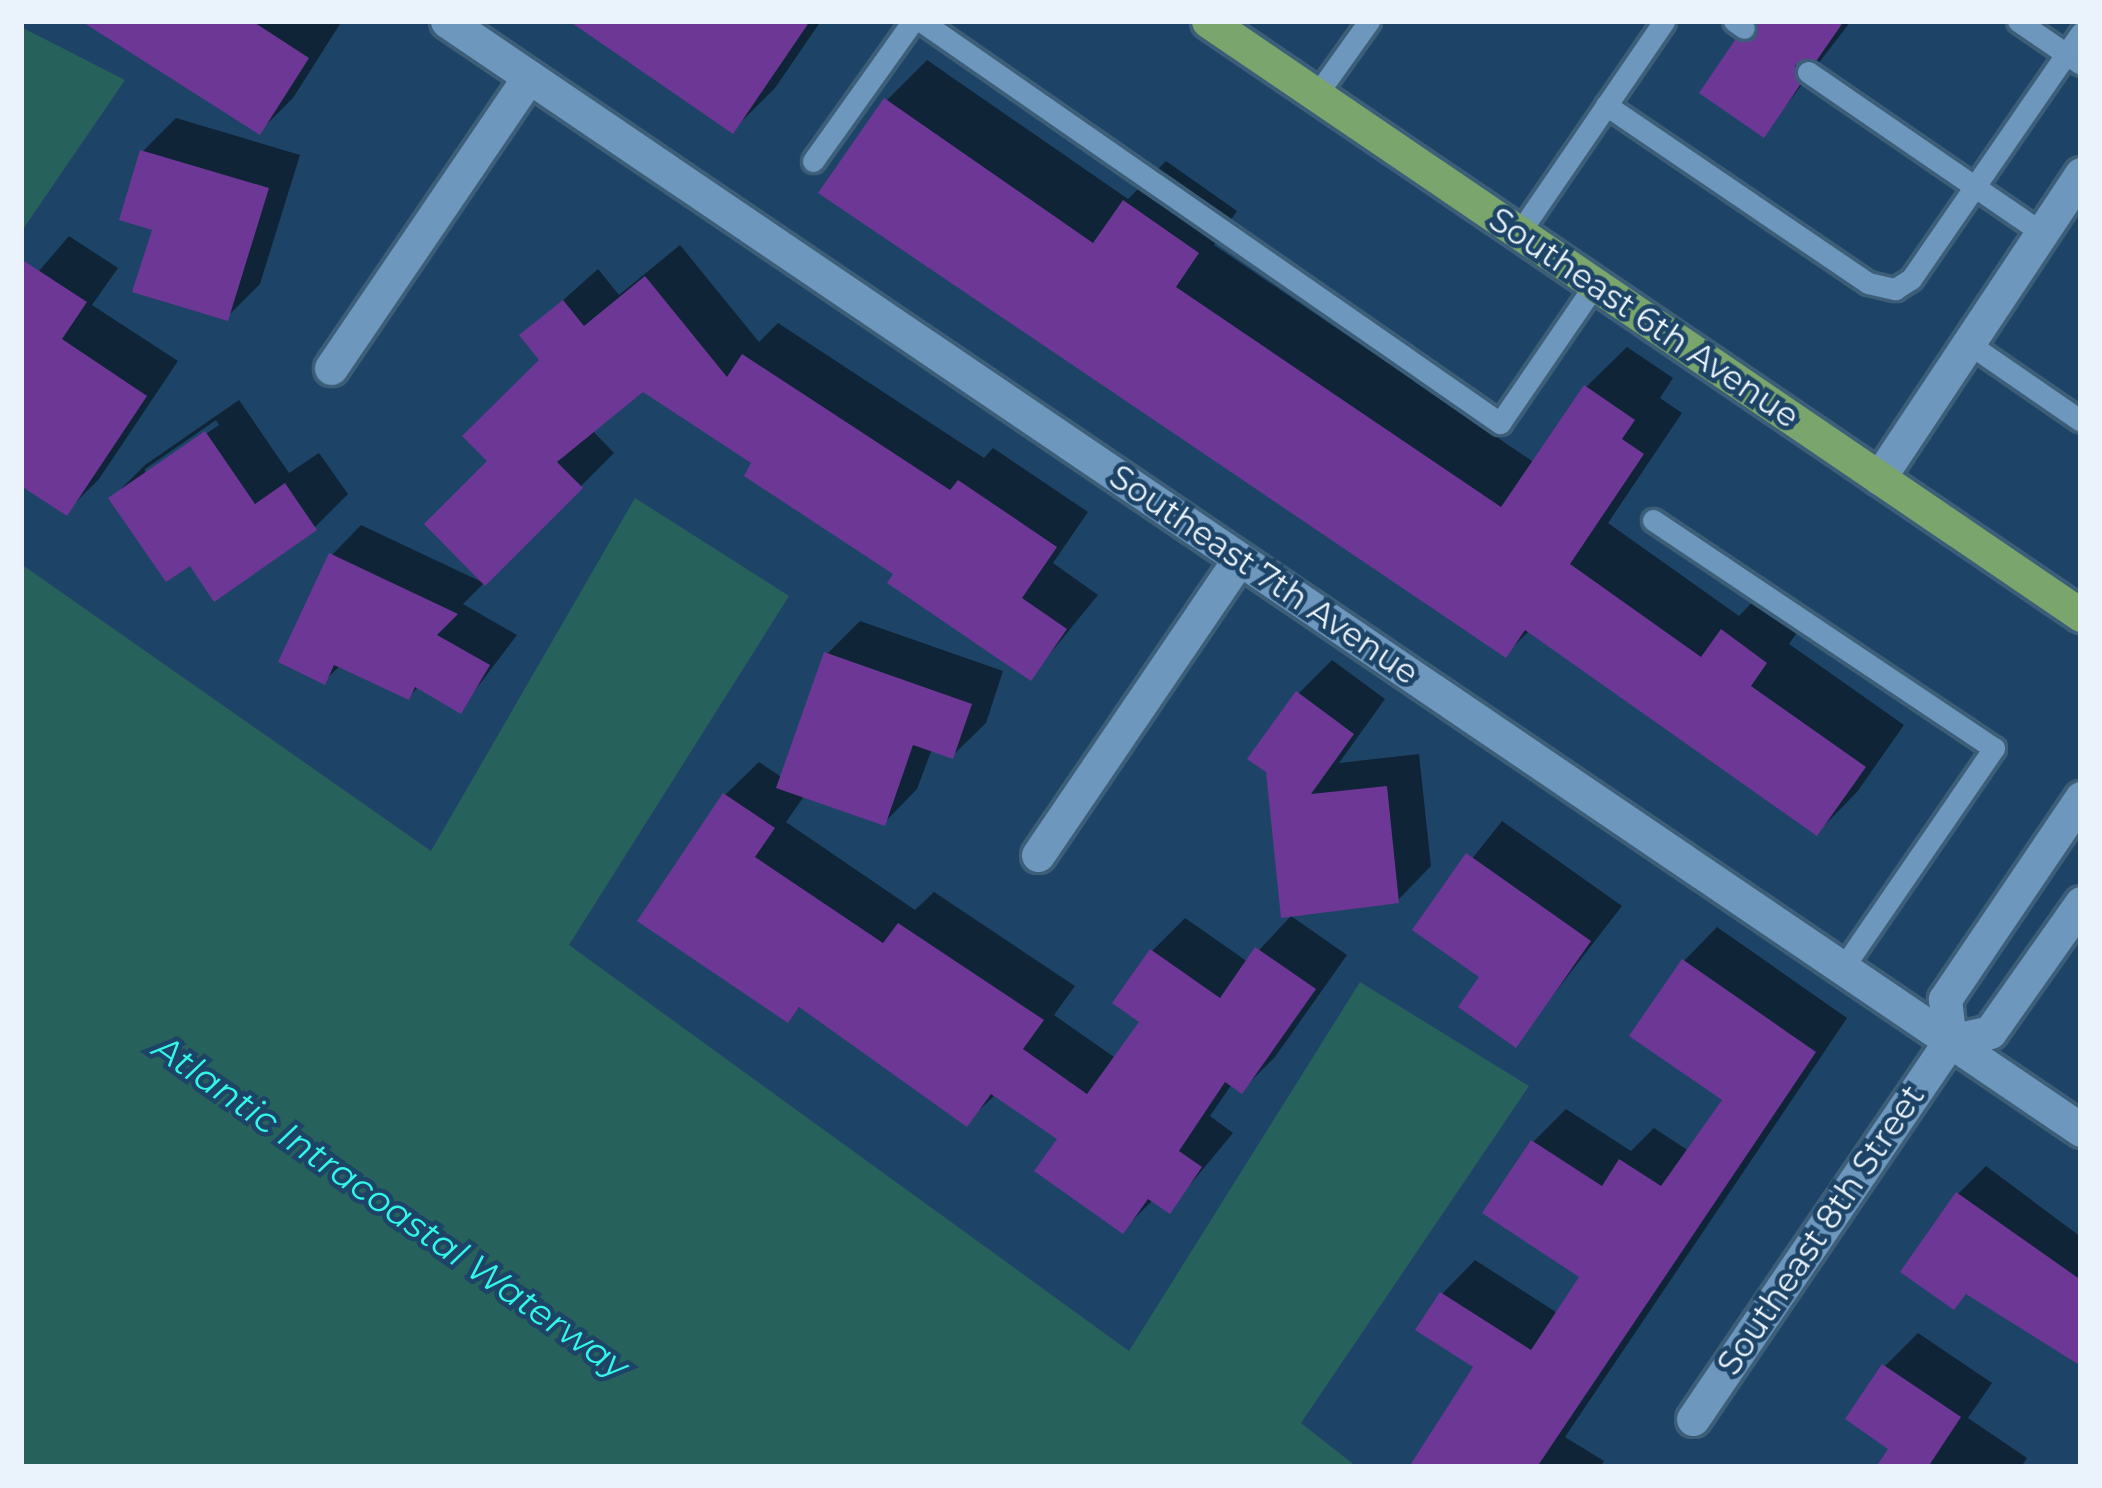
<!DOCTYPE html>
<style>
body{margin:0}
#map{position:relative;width:2102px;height:1488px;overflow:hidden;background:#1d4466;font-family:Montserrat,sans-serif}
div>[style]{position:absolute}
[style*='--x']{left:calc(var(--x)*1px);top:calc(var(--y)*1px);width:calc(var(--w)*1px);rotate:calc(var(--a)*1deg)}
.water>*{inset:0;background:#27615c}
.shadow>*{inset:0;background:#0007}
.building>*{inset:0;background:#6d3796}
.roads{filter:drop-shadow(3px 0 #3d5e78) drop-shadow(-3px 0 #3d5e78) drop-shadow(0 3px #3d5e78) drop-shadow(0 -3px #3d5e78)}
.service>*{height:21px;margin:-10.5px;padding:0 10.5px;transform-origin:10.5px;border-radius:10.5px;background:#6e97be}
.minor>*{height:33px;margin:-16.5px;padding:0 16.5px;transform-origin:16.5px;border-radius:16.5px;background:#6e97be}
.primary>*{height:33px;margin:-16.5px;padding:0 16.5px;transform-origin:16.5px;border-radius:16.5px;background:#7aa56c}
span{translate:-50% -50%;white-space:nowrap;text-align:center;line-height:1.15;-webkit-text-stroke:9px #1d4466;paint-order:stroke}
.street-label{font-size:33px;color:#eaf2fb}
.water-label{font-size:36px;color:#33f6e8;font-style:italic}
.frame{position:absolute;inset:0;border:24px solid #eaf2fb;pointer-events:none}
</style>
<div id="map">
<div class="water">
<i style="clip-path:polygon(21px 27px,125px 80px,21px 232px)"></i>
<i style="clip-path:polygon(635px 498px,789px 596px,569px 945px,1129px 1351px,1360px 982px,1529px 1086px,1301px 1423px,1357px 1467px,21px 1467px,21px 564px,431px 851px)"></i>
</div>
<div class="shadow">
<i style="clip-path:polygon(92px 21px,337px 21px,340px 24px,293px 98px,260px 131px)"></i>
<i style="clip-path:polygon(574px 21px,821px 21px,775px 88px,733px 130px)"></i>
<i style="clip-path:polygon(1757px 21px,1851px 21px,1764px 134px,1738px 42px)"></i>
<i style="clip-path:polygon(927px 60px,1128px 199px,1166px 161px,1237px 211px,1214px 245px,1535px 463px,1586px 387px,1627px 347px,1673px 378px,1660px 398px,1682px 413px,1608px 523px,1739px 616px,1763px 591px,1805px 621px,1789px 644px,1904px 725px,1857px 792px,1817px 833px,1530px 630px,1505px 655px,887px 100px)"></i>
<i style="clip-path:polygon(176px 118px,300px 155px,260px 284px,227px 317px,155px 228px,143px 151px)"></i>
<i style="clip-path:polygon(69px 236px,118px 268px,92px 305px,178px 361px,99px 479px,66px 512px,21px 482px,21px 292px)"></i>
<i style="clip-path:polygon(680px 245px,759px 342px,778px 323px,984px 458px,993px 448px,1088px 512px,1053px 563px,1098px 595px,1031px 677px,755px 462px,643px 388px,592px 430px,614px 453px,485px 582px,492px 461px,543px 360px,523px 336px,598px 269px,619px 295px)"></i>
<i style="clip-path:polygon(evenodd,239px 400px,289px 473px,319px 453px,348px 494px,315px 527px,190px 562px,112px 498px,145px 465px,239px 400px,216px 420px,219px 425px,145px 476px,145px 469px,216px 420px)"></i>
<i style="clip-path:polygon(361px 525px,484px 583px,463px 604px,517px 635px,460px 710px,419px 686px,409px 697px,341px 665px,324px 681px,332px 555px)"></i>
<i style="clip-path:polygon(860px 621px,1003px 671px,986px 723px,952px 756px,932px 749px,917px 789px,884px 823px,805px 795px,786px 822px,915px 910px,934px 892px,1075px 986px,1054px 1015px,1117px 1059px,1143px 1021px,1152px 951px,1185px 918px,1248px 962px,1291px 916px,1347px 955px,1275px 1057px,1242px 1090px,1232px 1084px,1210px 1116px,1233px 1133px,1169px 1210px,1154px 1199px,1123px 1230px,1061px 1138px,996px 1094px,966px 1123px,802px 1005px,787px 1019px,725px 795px,759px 762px,783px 778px,827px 654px)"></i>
<i style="clip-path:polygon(1332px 660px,1385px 699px,1339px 763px,1419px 754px,1431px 866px,1398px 900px,1269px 771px,1299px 693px)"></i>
<i style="clip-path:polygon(1502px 821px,1622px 906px,1515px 1044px,1483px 976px,1416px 929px)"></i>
<i style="clip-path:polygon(1717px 927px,1847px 1018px,1565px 1437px,1604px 1461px,1600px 1467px,1434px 1467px,1478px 1366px,1442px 1294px,1475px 1260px,1559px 1314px,1583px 1276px,1533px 1142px,1566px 1109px,1631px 1151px,1654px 1128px,1689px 1151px,1726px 1099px,1684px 961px)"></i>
<i style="clip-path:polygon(1986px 1166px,2081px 1237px,2081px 1364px,1968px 1292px,1954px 1306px,1958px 1194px)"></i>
<i style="clip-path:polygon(1918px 1333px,1992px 1383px,1968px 1418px,2027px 1458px,2021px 1467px,1880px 1467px,1892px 1448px,1885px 1366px)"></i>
</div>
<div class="building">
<i style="clip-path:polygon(81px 21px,252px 21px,309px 58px,260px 135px)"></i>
<i style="clip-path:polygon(569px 21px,810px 21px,733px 134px)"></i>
<i style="clip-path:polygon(1757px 21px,1844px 21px,1817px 60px,1795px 65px,1800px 85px,1764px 138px,1699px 93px,1735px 40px,1755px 37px)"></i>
<i style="clip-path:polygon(884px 98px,1093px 243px,1123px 200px,1199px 253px,1176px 287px,1501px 507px,1584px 385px,1635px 420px,1622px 439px,1644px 454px,1570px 564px,1701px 657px,1721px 629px,1767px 663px,1751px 686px,1866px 767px,1817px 836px,1525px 630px,1506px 658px,818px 193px)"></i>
<i style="clip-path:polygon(140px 150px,269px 188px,228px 321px,132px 292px,152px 230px,119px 220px)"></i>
<i style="clip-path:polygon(21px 259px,87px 302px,62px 339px,147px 396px,67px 516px,21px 486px)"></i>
<i style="clip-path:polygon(645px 276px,727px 377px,742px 354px,950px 490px,958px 480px,1057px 547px,1022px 598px,1067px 629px,1031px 681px,887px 583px,893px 574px,744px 476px,751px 463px,643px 392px,557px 462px,583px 488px,485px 586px,424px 524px,487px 461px,462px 436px,539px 360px,519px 335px,563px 300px,584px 326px)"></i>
<i style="clip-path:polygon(205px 431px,255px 504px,285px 483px,317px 530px,214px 602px,190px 566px,166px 582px,108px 498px)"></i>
<i style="clip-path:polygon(329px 553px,458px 614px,437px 635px,490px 665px,461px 714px,415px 687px,409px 700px,334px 665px,325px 685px,278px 662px)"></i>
<i style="clip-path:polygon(824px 652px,972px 704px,953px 759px,913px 745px,885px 826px,776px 788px)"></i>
<i style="clip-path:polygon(1296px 691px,1354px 734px,1311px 794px,1387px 786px,1399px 903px,1281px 918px,1266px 772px,1247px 759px)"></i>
<i style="clip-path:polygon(723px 793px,775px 828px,755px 857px,883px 943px,898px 923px,1044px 1020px,1023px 1049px,1087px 1094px,1139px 1022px,1112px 1003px,1150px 949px,1220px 998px,1255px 947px,1316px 989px,1242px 1094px,1225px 1082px,1179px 1151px,1202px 1167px,1170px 1214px,1148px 1199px,1123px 1234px,1034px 1171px,1057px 1139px,991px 1094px,967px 1127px,799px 1007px,788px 1023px,637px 921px)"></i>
<i style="clip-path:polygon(1466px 853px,1591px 941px,1516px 1048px,1458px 1007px,1479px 977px,1412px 930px)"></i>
<i style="clip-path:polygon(1682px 959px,1816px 1052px,1537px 1467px,1409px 1467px,1473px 1367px,1415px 1330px,1440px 1292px,1531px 1350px,1579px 1277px,1482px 1213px,1531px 1140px,1602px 1186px,1619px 1159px,1661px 1186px,1722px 1100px,1629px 1036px)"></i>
<i style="clip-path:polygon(1956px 1192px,2081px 1280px,2081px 1366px,1966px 1294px,1954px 1310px,1900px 1272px)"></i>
<i style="clip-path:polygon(1882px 1364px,1961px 1417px,1928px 1467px,1876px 1467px,1888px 1449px,1845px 1419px)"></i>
</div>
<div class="roads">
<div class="service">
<i style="--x:921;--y:21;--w:705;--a:34.77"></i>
<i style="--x:1500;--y:423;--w:168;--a:-55.6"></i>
<i style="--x:1734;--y:21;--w:12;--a:35"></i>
<i style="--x:2018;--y:21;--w:76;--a:34.3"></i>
<i style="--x:1808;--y:72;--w:284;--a:34.5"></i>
<i style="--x:1317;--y:94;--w:90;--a:-54.5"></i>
<i style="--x:1606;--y:105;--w:317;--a:34.2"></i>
<i style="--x:1868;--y:283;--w:28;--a:13"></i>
<i style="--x:1895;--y:289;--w:19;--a:-32"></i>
<i style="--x:1911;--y:279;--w:299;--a:-55.4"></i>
<i style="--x:813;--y:161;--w:172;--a:-54.5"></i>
<i style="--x:1519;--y:233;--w:257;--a:-55.6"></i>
<i style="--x:1968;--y:343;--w:137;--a:34.6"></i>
<i style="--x:1653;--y:520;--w:410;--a:33.8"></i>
<i style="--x:1994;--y:748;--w:267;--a:124.5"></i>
</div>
<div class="minor">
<i style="--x:447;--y:21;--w:1975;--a:34.16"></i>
<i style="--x:331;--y:368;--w:352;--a:-55.8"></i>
<i style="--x:1879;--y:478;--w:365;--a:-56.4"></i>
<i style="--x:1038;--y:855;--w:358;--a:-55.8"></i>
<i style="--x:1950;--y:1041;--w:41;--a:-12.7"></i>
<i style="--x:1990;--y:1032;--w:158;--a:-54.8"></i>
<i style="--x:1693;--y:1419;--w:457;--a:-55.8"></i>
<i style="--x:1950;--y:1041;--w:42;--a:-96.8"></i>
<i style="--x:1945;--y:999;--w:243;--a:-55.9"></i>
</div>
<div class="primary">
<i style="--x:1208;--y:21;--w:1056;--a:34.23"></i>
</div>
</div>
<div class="street-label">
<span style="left:1644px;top:318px;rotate:34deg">Southeast 6th Avenue</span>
<span style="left:1264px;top:575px;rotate:34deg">Southeast 7th Avenue</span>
<span style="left:1821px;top:1230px;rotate:-56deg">Southeast 8th Street</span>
</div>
<div class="water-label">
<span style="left:391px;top:1207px;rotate:35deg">Atlantic Intracoastal Waterway</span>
</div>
<div class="frame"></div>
</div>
